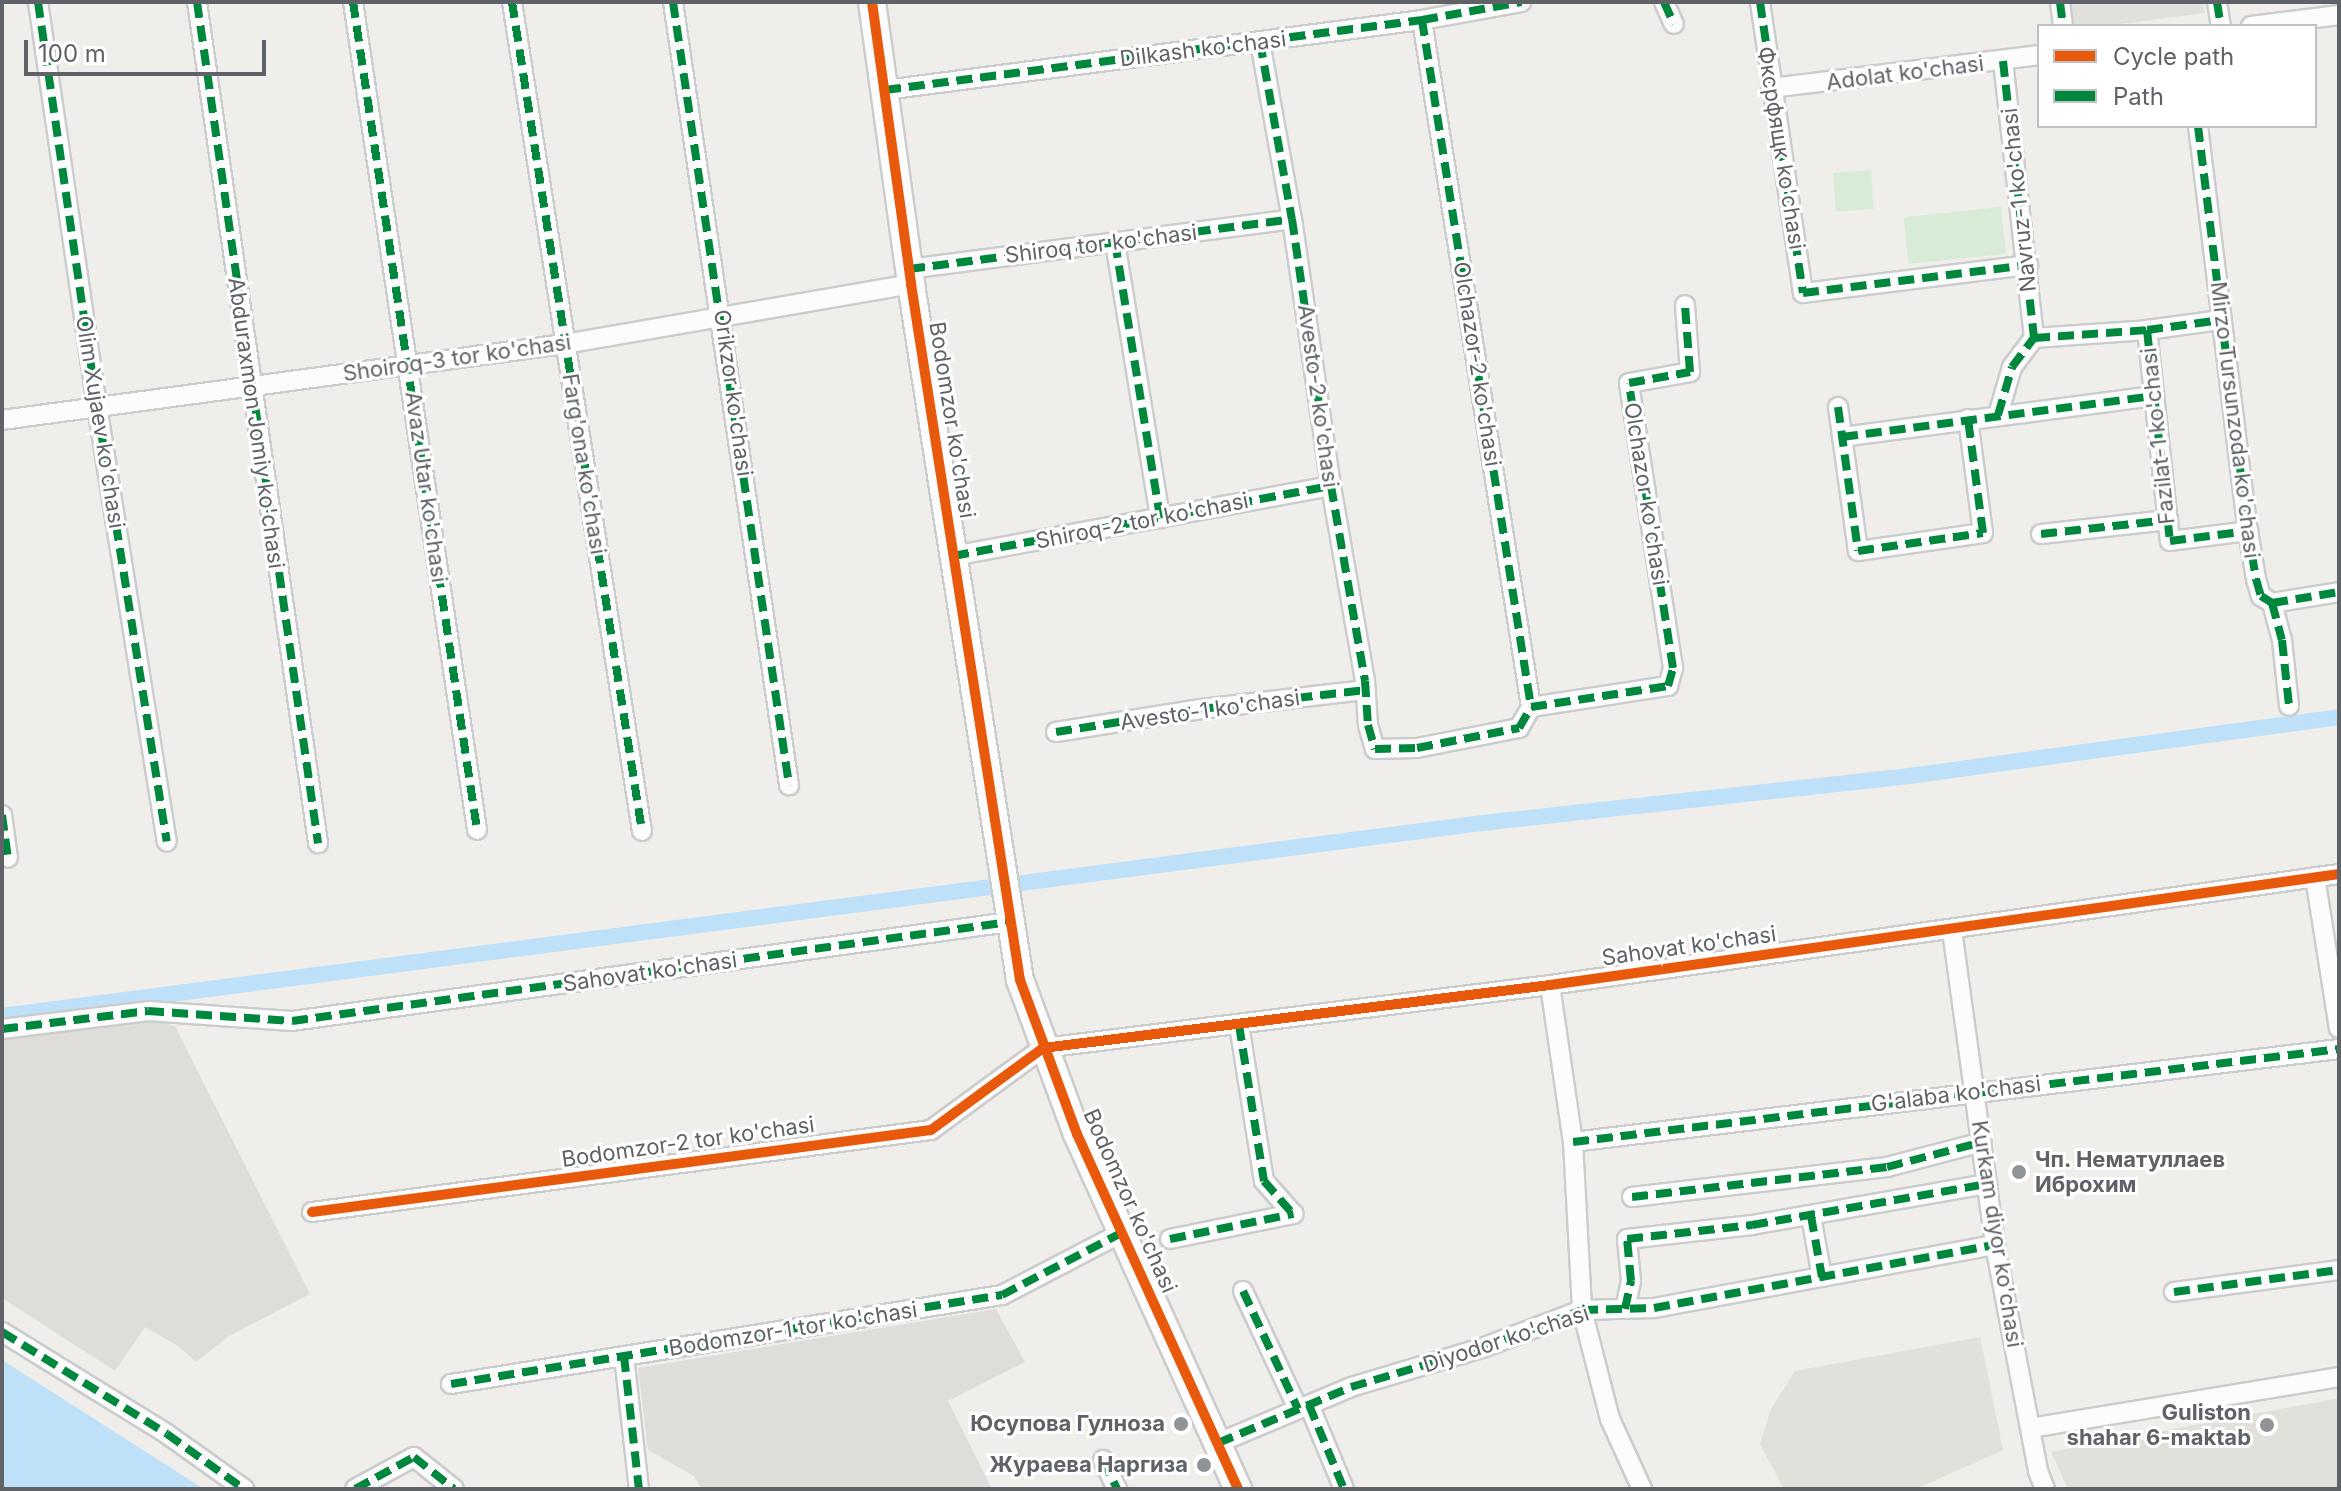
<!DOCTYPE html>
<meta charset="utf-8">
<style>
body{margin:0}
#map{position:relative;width:2341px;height:1491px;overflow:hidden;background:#efeeea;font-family:Inter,sans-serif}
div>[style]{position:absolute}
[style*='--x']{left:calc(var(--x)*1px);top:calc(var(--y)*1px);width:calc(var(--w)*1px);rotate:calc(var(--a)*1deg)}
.industrial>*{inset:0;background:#dfddda}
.education>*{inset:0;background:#e2e0da}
.green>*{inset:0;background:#d8ebd6;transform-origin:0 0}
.water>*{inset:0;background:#bfe0f9}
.canal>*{height:16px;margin:-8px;padding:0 8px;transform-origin:8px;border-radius:8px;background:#bfe0f9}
.roads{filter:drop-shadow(2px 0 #cbcccc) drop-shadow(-2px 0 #cbcccc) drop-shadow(0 2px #cbcccc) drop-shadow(0 -2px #cbcccc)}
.street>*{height:18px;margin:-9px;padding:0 9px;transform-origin:9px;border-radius:9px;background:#fdfcfc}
.secondary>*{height:26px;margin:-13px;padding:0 13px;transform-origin:13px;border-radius:13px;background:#fdfcfc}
.quiet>*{height:8px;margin-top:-4px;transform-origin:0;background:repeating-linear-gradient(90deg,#00873e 0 16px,transparent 0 24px)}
.cycleway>*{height:10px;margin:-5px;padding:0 5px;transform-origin:5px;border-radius:5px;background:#e8590c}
.dots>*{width:22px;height:22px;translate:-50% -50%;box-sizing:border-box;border:4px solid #fff;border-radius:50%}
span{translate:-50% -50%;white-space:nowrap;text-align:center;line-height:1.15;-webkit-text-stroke:6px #fff;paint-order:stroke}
.street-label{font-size:22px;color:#5f6368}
.poi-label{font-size:22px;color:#5f6368;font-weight:700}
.left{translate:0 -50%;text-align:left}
.right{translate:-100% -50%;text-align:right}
.frame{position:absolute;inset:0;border:4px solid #5f6368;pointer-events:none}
.legend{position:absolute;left:2037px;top:24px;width:280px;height:104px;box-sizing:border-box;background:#fff;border:2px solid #bfc1c3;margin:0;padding:10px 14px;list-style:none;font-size:24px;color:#5f6368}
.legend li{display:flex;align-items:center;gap:16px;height:40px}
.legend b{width:40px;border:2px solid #bfc1c3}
.scale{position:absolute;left:24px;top:40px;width:242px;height:36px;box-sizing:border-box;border:4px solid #5f6368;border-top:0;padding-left:10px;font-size:24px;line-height:28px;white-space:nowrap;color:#5f6368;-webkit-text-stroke:6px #fff;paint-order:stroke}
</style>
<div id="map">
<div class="industrial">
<i style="clip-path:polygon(138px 1017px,175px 1026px,310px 1294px,229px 1336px,196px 1362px,178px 1346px,145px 1327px,115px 1371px,2px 1298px,2px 1038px)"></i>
<i style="clip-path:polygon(996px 1309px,1025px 1362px,948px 1401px,992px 1489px,702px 1489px,694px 1476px,648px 1450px,638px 1368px)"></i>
</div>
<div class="education">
<i style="clip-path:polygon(2069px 2px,2203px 2px,2205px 13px,2104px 26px,2072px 26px)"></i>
<i style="clip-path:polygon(1980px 1337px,2003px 1450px,1916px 1489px,1784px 1489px,1760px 1444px,1770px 1411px,1795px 1371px)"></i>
<i style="clip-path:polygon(2339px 1398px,2339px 1489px,2068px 1489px,2051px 1452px)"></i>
</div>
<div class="green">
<i style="left:1871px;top:170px;width:39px;height:38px;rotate:86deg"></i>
<i style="left:2001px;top:207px;width:47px;height:98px;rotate:84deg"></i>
</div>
<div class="water">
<i style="clip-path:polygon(2px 1360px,204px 1489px,2px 1489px)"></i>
</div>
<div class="canal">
<i style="--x:2;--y:1016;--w:1484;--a:-7.43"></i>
<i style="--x:1474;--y:824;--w:438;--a:-6.3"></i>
<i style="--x:1909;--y:776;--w:434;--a:-7.8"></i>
</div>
<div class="roads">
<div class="street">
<i style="--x:38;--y:2;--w:408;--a:81.7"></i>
<i style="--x:97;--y:406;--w:441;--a:80.9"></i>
<i style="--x:197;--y:2;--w:850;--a:81.81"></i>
<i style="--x:353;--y:2;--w:837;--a:81.48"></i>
<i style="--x:512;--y:2;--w:839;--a:81.09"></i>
<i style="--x:673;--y:2;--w:792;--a:81.57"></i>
<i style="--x:1664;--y:2;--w:24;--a:66"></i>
<i style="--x:1760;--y:2;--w:294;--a:81.6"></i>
<i style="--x:1803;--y:293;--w:227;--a:-7.1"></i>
<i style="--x:2060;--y:2;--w:24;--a:83"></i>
<i style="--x:2217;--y:2;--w:24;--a:81"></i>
<i style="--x:1422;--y:20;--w:696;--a:80.98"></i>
<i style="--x:2251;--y:26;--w:89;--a:-7.1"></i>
<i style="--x:1260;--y:42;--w:180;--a:79.8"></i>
<i style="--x:1292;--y:219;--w:270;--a:81.7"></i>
<i style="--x:1331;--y:486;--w:198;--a:80.1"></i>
<i style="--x:1365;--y:681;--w:44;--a:86.1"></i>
<i style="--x:1368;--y:725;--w:25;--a:74"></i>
<i style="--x:1375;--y:749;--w:42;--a:-1.4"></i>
<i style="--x:1417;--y:748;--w:104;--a:-11.1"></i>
<i style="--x:1519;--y:728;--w:24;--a:-60"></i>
<i style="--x:2003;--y:61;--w:279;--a:83.6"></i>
<i style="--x:1771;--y:88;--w:270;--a:-7"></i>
<i style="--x:885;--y:90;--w:542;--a:-7.43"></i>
<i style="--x:1422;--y:20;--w:101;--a:-10.3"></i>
<i style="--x:2198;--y:126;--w:408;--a:83"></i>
<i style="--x:2248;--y:531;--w:49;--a:80.5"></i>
<i style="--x:2256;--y:579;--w:18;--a:74"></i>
<i style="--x:2261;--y:596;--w:13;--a:32"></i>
<i style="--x:2272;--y:603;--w:38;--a:75"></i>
<i style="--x:2282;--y:640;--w:66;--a:83.9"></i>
<i style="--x:1115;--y:242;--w:280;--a:80.7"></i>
<i style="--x:909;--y:269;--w:386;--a:-7.4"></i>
<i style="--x:2147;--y:330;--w:212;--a:83.8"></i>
<i style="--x:2170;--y:541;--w:79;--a:-7.3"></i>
<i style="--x:1838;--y:407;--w:145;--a:82.1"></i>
<i style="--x:1858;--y:551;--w:126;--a:-8.2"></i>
<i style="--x:1983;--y:533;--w:115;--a:-97.5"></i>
<i style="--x:1998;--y:415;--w:50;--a:-73.7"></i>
<i style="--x:2012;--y:367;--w:36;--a:-53"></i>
<i style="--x:2034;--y:338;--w:113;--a:-4"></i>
<i style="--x:2147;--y:330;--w:75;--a:-7.7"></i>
<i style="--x:2;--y:420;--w:567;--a:-7.7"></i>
<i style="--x:564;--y:344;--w:352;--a:-9.8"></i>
<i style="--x:1842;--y:437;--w:315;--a:-7.5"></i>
<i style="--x:2041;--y:534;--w:128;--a:-6.3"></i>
<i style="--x:953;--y:556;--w:384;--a:-10.5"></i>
<i style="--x:2272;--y:603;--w:68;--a:-9.3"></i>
<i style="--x:1531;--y:707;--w:139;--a:-8.7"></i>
<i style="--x:1668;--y:686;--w:19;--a:-74"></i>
<i style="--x:1673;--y:668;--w:288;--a:-98.8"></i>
<i style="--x:1629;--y:383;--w:62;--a:-10.2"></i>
<i style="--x:1690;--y:372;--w:67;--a:-94.3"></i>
<i style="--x:1056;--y:732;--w:147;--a:-9"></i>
<i style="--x:1201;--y:709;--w:166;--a:-6.6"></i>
<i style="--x:2;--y:815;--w:43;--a:82.1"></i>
<i style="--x:2315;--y:877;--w:153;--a:81"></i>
<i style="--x:1952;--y:930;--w:318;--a:82.2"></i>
<i style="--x:1995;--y:1245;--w:230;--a:79.2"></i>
<i style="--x:2038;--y:1471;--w:19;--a:69"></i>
<i style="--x:1550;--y:985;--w:159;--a:81.7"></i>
<i style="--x:1573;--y:1142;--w:168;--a:86.9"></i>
<i style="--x:1582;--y:1310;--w:113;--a:75.6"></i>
<i style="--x:1610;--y:1419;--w:77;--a:65.4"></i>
<i style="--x:1239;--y:1025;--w:158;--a:80.9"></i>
<i style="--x:1264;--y:1181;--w:44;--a:48.7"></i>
<i style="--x:2;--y:1029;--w:147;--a:-7"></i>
<i style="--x:148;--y:1011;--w:144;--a:4"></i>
<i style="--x:292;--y:1021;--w:724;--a:-7.86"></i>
<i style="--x:1573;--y:1142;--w:772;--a:-6.92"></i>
<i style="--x:1632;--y:1197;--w:257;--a:-6.7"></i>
<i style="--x:1887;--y:1167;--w:98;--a:-14.7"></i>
<i style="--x:312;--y:1212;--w:624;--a:-7.55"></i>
<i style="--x:931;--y:1130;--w:139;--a:-36.2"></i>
<i style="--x:1043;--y:1048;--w:511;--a:-7.08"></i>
<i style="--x:1550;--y:985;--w:797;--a:-8.01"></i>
<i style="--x:1811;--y:1216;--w:62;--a:79.8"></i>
<i style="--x:1170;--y:1239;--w:126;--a:-11.5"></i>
<i style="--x:1243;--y:1291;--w:130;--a:65"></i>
<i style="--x:2174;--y:1292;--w:166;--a:-7.6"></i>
<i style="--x:1625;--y:1309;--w:29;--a:-78"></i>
<i style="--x:1631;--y:1281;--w:42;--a:-95.4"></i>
<i style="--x:1627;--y:1239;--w:126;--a:-6.4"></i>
<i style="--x:1752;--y:1225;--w:239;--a:-9.9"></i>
<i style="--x:2;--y:1332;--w:194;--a:31.7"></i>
<i style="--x:167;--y:1434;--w:95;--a:35.5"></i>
<i style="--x:624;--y:1356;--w:134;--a:83.6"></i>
<i style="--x:451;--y:1384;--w:558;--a:-9.18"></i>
<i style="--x:1002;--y:1295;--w:134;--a:-27.5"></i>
<i style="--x:1309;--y:1405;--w:91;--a:67.4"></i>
<i style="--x:2031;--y:1428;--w:312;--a:-9.4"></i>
<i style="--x:1218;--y:1443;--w:144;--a:-22.8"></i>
<i style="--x:1351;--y:1387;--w:137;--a:-16.6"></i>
<i style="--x:1482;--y:1348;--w:107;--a:-20.8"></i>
<i style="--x:1582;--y:1310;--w:72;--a:-1.6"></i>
<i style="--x:1654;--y:1308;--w:347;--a:-10.5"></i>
<i style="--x:1103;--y:1460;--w:32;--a:64"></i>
<i style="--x:355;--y:1489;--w:67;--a:-28.5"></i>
<i style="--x:414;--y:1457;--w:51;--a:38.7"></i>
</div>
<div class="secondary">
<i style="--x:872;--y:2;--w:285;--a:82.1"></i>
<i style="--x:911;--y:284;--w:704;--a:81.1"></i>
<i style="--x:1020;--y:980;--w:164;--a:69.7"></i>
<i style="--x:1077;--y:1134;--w:390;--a:65.6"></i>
</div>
</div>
<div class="quiet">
<i style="--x:38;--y:2;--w:408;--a:81.7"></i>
<i style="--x:97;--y:406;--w:441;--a:80.9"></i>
<i style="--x:197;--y:2;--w:850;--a:81.81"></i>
<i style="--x:353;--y:2;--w:837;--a:81.48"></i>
<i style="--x:512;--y:2;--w:839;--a:81.09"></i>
<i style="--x:673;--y:2;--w:792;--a:81.57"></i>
<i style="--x:1664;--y:2;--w:24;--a:66"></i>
<i style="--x:1760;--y:2;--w:294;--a:81.6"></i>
<i style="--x:1803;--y:293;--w:227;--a:-7.1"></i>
<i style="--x:2060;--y:2;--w:24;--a:83"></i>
<i style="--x:2217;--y:2;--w:24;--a:81"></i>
<i style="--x:1422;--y:20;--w:696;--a:80.98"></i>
<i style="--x:1260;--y:42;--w:180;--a:79.8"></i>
<i style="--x:1292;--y:219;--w:270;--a:81.7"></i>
<i style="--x:1331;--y:486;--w:198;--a:80.1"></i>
<i style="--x:1365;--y:681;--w:44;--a:86.1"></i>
<i style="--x:1368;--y:725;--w:25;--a:74"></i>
<i style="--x:1375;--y:749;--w:42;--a:-1.4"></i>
<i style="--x:1417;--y:748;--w:104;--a:-11.1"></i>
<i style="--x:1519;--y:728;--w:24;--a:-60"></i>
<i style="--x:2003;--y:61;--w:279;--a:83.6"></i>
<i style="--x:885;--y:90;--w:542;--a:-7.43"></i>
<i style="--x:1422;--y:20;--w:101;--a:-10.3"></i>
<i style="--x:2198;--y:126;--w:408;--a:83"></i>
<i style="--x:2248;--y:531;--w:49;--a:80.5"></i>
<i style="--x:2256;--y:579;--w:18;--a:74"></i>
<i style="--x:2261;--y:596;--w:13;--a:32"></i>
<i style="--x:2272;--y:603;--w:38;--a:75"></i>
<i style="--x:2282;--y:640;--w:66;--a:83.9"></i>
<i style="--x:1115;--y:242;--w:280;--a:80.7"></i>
<i style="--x:909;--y:269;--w:386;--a:-7.4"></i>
<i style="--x:2147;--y:330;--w:212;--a:83.8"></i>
<i style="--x:2170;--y:541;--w:79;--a:-7.3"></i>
<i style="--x:1838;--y:407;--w:145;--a:82.1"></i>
<i style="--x:1858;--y:551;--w:126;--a:-8.2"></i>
<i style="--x:1983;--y:533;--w:115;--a:-97.5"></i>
<i style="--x:1998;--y:415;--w:50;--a:-73.7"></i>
<i style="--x:2012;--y:367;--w:36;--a:-53"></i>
<i style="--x:2034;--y:338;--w:113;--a:-4"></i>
<i style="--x:2147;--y:330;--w:75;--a:-7.7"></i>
<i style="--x:1842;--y:437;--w:315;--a:-7.5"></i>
<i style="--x:2041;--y:534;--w:128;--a:-6.3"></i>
<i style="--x:953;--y:556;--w:384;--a:-10.5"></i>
<i style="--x:2272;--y:603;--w:68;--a:-9.3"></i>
<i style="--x:1531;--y:707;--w:139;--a:-8.7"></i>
<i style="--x:1668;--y:686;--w:19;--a:-74"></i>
<i style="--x:1673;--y:668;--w:288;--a:-98.8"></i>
<i style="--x:1629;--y:383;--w:62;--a:-10.2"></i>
<i style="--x:1690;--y:372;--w:67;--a:-94.3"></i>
<i style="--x:1056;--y:732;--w:147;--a:-9"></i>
<i style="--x:1201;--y:709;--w:166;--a:-6.6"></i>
<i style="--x:2;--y:815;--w:43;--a:82.1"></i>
<i style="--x:1239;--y:1025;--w:158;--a:80.9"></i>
<i style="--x:1264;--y:1181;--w:44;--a:48.7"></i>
<i style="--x:2;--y:1029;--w:147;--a:-7"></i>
<i style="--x:148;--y:1011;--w:144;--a:4"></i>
<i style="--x:292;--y:1021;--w:724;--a:-7.86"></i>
<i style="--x:1573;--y:1142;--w:772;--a:-6.92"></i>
<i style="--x:1632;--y:1197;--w:257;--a:-6.7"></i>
<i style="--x:1887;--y:1167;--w:98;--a:-14.7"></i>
<i style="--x:1811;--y:1216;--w:62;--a:79.8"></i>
<i style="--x:1170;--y:1239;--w:126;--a:-11.5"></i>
<i style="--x:1243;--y:1291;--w:130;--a:65"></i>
<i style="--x:2174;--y:1292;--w:166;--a:-7.6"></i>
<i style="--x:1625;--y:1309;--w:29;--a:-78"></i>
<i style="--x:1631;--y:1281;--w:42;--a:-95.4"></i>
<i style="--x:1627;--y:1239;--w:126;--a:-6.4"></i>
<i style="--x:1752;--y:1225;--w:239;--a:-9.9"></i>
<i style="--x:2;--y:1332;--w:194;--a:31.7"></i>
<i style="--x:167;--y:1434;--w:95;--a:35.5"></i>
<i style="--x:624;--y:1356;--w:134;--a:83.6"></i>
<i style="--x:451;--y:1384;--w:558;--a:-9.18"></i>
<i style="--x:1002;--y:1295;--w:134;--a:-27.5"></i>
<i style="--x:1309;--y:1405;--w:91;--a:67.4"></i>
<i style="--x:1218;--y:1443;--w:144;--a:-22.8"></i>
<i style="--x:1351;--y:1387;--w:137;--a:-16.6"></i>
<i style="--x:1482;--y:1348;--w:107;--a:-20.8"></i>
<i style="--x:1582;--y:1310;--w:72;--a:-1.6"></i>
<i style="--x:1654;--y:1308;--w:347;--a:-10.5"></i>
<i style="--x:1103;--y:1460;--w:32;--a:64"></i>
<i style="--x:355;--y:1489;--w:67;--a:-28.5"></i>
<i style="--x:414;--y:1457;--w:51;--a:38.7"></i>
</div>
<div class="cycleway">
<i style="--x:872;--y:2;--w:285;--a:82.1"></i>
<i style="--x:911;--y:284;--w:704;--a:81.1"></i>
<i style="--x:1020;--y:980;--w:164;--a:69.7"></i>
<i style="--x:1077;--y:1134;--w:390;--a:65.6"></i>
<i style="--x:312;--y:1212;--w:624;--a:-7.55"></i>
<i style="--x:931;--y:1130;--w:139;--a:-36.2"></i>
<i style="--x:1043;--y:1048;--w:511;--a:-7.08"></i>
<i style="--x:1550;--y:985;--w:797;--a:-8.01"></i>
</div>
<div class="dots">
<i style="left:2019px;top:1172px;background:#919496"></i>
<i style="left:1181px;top:1424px;background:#919496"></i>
<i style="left:2267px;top:1425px;background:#919496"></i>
<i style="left:1204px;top:1465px;background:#919496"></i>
</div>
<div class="street-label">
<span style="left:1203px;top:49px;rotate:-7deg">Dilkash ko'chasi</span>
<span style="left:1905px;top:73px;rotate:-7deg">Adolat ko'chasi</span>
<span style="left:1781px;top:148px;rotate:81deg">Фксрфящк ko'chasi</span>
<span style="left:2019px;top:200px;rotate:-96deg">Navruz-1 ko'chasi</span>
<span style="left:1101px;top:244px;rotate:-7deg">Shiroq tor ko'chasi</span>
<span style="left:457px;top:358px;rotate:-8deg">Shoiroq-3 tor ko'chasi</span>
<span style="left:1477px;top:364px;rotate:81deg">Olchazor-2 ko'chasi</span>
<span style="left:733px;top:393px;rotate:82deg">Orikzor ko'chasi</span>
<span style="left:1318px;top:396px;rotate:82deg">Avesto-2 ko'chasi</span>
<span style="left:952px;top:420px;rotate:81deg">Bodomzor ko'chasi</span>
<span style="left:2235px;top:420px;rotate:83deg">Mirzo Tursunzoda ko'chasi</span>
<span style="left:100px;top:422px;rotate:81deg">Olim Xujaev ko'chasi</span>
<span style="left:256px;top:423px;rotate:82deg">Abduraxmon Jomiy ko'chasi</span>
<span style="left:2158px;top:436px;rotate:-96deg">Fazilat-1 ko'chasi</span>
<span style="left:584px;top:464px;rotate:81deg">Farg'ona ko'chasi</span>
<span style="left:426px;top:487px;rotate:82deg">Avaz Utar ko'chasi</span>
<span style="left:1646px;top:494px;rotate:81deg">Olchazor ko'chasi</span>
<span style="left:1142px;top:521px;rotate:-11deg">Shiroq-2 tor ko'chasi</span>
<span style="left:1210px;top:710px;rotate:-8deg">Avesto-1 ko'chasi</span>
<span style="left:1689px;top:946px;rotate:-8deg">Sahovat ko'chasi</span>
<span style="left:650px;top:972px;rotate:-8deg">Sahovat ko'chasi</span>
<span style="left:1956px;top:1094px;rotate:-7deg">G'alaba ko'chasi</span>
<span style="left:688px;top:1142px;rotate:-8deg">Bodomzor-2 tor ko'chasi</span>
<span style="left:1130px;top:1201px;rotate:66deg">Bodomzor ko'chasi</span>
<span style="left:1997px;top:1234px;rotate:81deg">Kurkam diyor ko'chasi</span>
<span style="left:793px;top:1329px;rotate:-9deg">Bodomzor-1 tor ko'chasi</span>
<span style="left:1506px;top:1339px;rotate:-18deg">Diyodor ko'chasi</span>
</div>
<div class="poi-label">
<span class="left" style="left:2035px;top:1172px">Чп. Нематуллаев<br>Иброхим</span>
<span class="right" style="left:2251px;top:1425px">Guliston<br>shahar 6-maktab</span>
<span class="right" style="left:1165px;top:1424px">Юсупова Гулноза</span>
<span class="right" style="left:1188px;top:1465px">Жураева Наргиза</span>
</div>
<div class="frame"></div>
<ul class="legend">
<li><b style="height:10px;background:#e8590c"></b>Cycle path</li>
<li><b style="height:10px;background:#00873e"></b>Path</li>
</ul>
<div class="scale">100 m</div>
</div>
